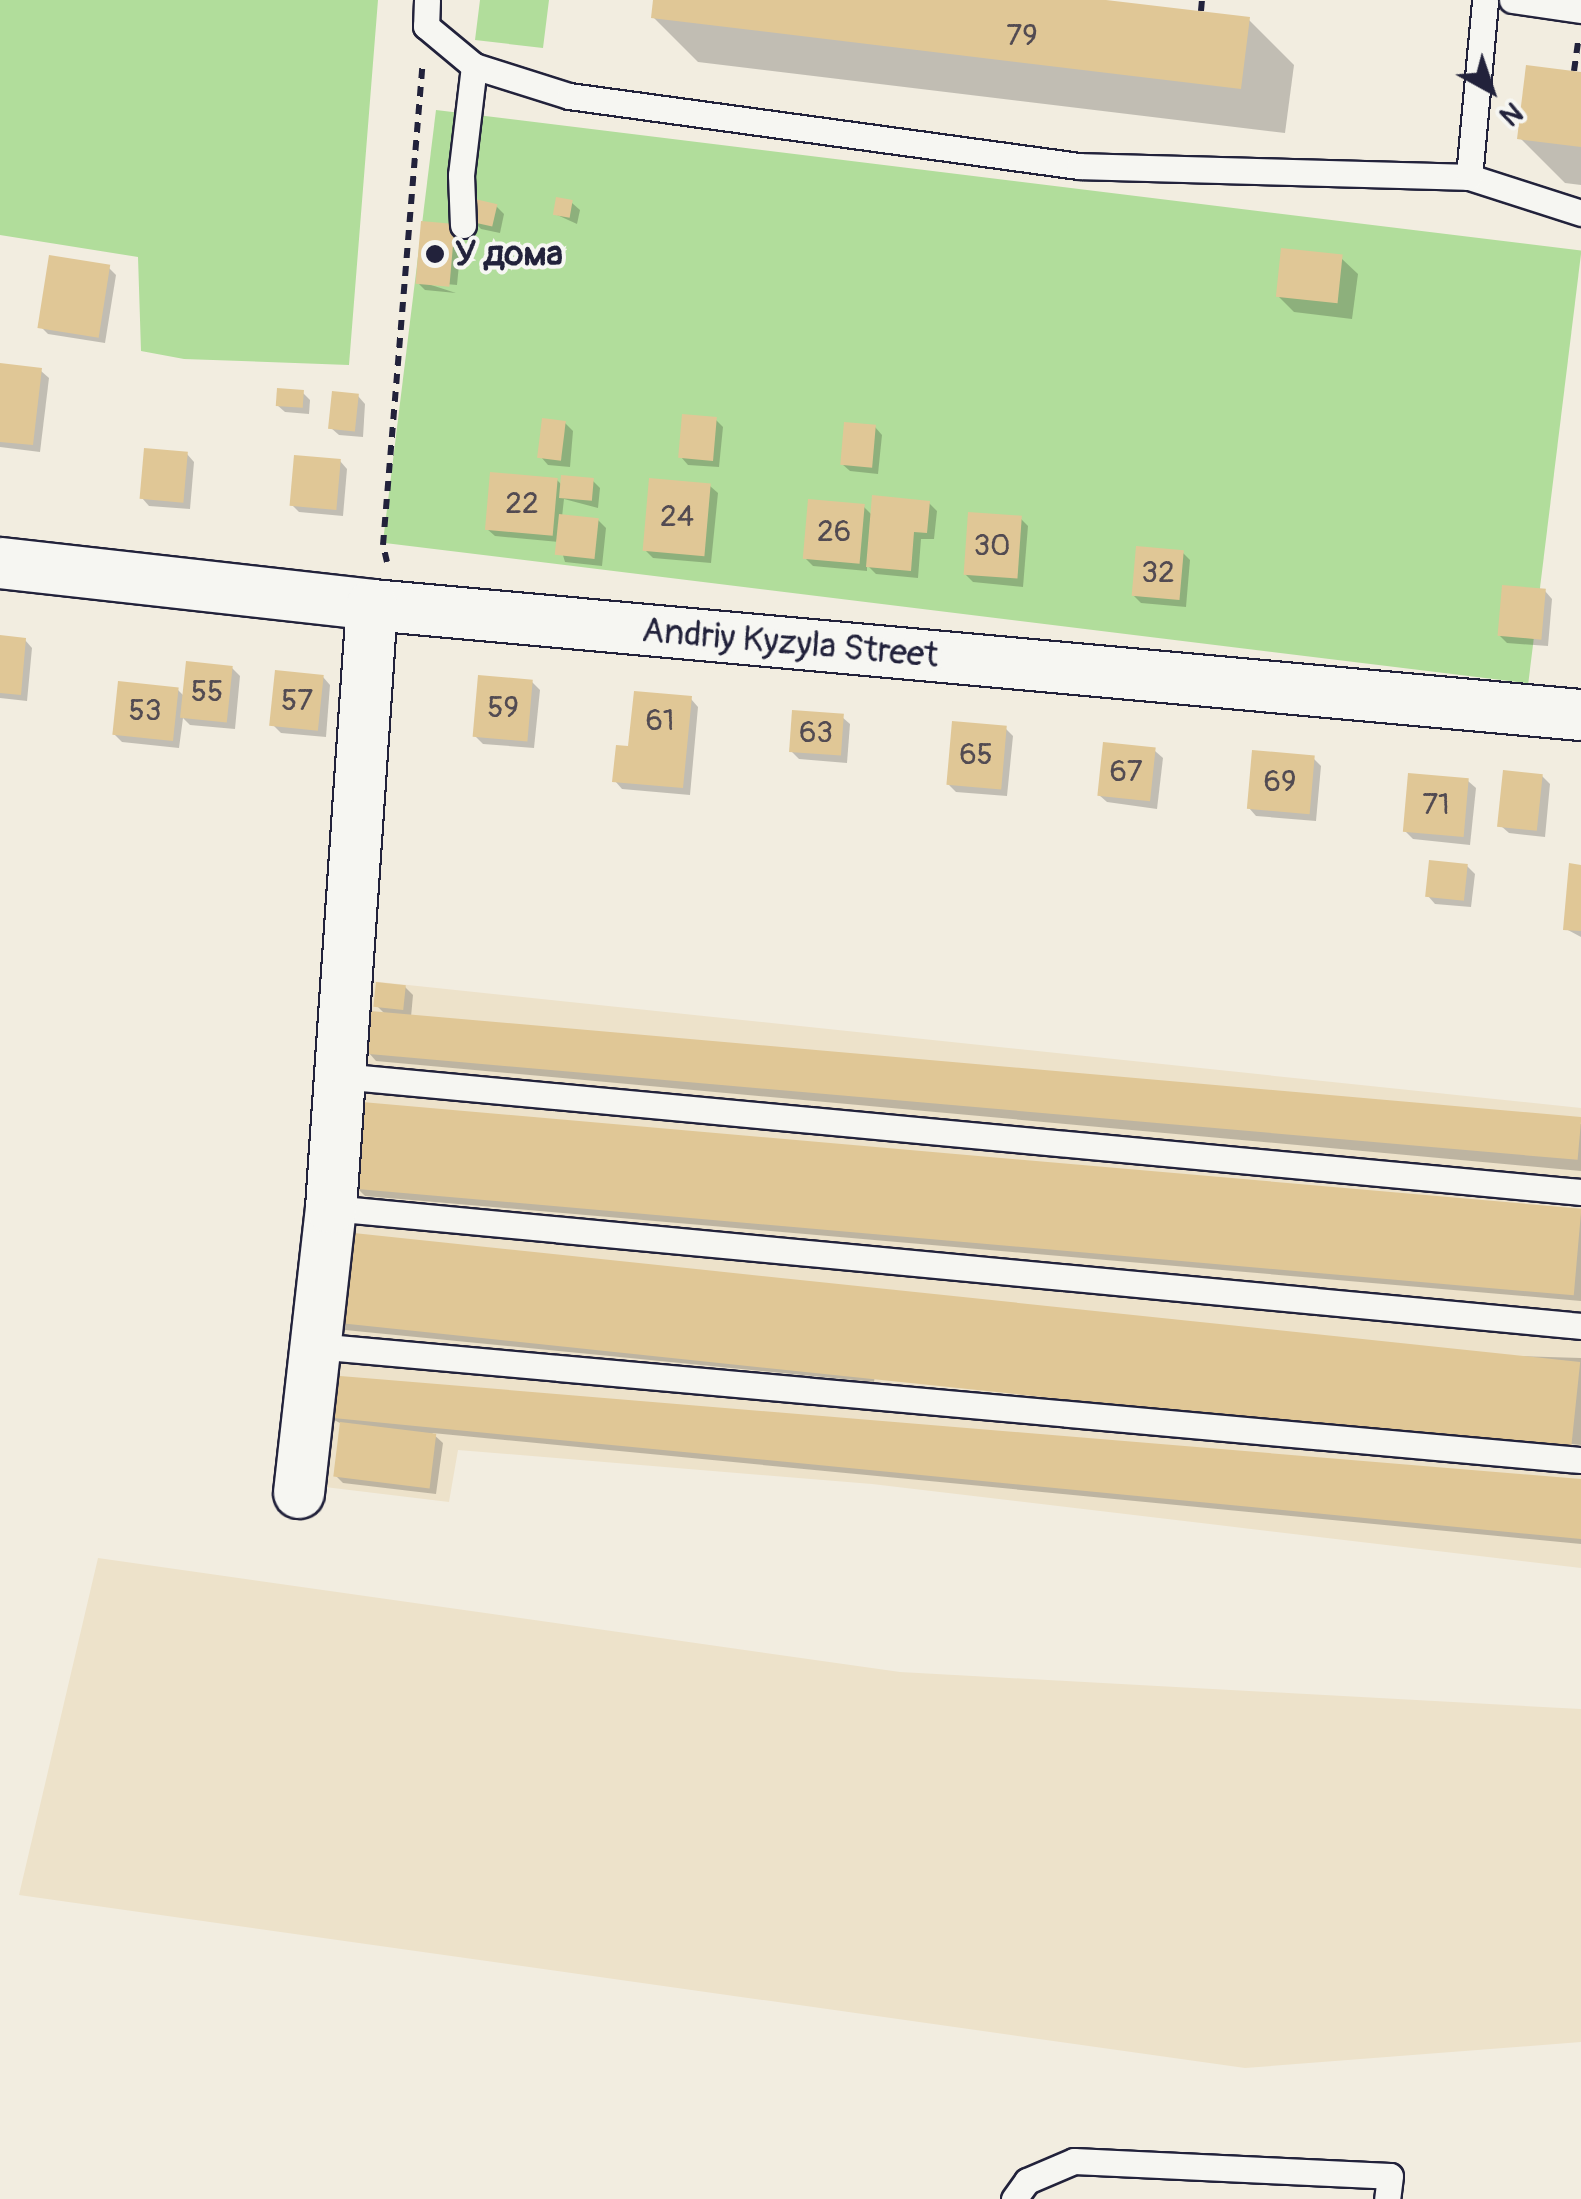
<!DOCTYPE html>
<meta charset="utf-8">
<style>
body{margin:0}
#map{position:relative;width:1581px;height:2199px;overflow:hidden;background:#f2ede0;font-family:Pangolin,sans-serif}
div>[style]{position:absolute}
[style*='--x']{left:calc(var(--x)*1px);top:calc(var(--y)*1px);width:calc(var(--w)*1px);rotate:calc(var(--a)*1deg)}
.built>*{inset:0;background:#ede2ca}
.green>*{inset:0;background:#b1dd9b;transform-origin:0 0}
.shadow>*{inset:0;background:#0003}
.building>*{inset:0;background:#e0c796;transform-origin:0 0}
.path>*{height:6px;margin-top:-3px;transform-origin:0;background:repeating-linear-gradient(90deg,#22223b 0 10px,transparent 0 18px)}
.roads{filter:drop-shadow(2px 0 #22223b) drop-shadow(-2px 0 #22223b) drop-shadow(0 2px #22223b) drop-shadow(0 -2px #22223b)}
.service>*{height:25px;margin:-12.5px;padding:0 12.5px;transform-origin:12.5px;border-radius:12.5px;background:#f6f6f2}
.minor>*{height:50px;margin:-25px;padding:0 25px;transform-origin:25px;border-radius:25px;background:#f6f6f2}
.dots>*{width:28px;height:28px;translate:-50% -50%;box-sizing:border-box;border:5px solid #f6f6f2;border-radius:50%}
span{translate:-50% -50%;white-space:nowrap;text-align:center;line-height:1.15;-webkit-text-stroke:8px #f6f6f2;paint-order:stroke}
.number-label{font-size:30px;color:#524b52}
.number-label span{-webkit-text-stroke-width:0}
.poi-label{font-size:35px;color:#22223b;font-weight:700}
.left{translate:0 -50%;text-align:left}
.street-label{font-size:35px;color:#22223b}
.north{position:absolute;left:1441px;top:40px;width:100px;height:100px;-webkit-text-stroke:8px #f6f6f2;paint-order:stroke;rotate:140deg;font-size:28px;font-weight:700;line-height:40px;text-align:center;color:#22223b}
.north::after{content:'';display:block;margin:auto;width:35px;height:45px;background:#22223b;clip-path:polygon(50% 0,100% 100%,50% 72%,0 100%)}
</style>
<div id="map">
<div class="built">
<i style="clip-path:polygon(332px 977px,1581px 1108px,1581px 1568px,872px 1484px,458px 1450px,449px 1502px,275px 1481px)"></i>
<i style="clip-path:polygon(98px 1558px,900px 1672px,1581px 1709px,1581px 2042px,1245px 2068px,19px 1895px)"></i>
</div>
<div class="green">
<i style="clip-path:polygon(0 0,378px 0,349px 365px,184px 359px,141px 351px,138px 257px,0 235px)"></i>
<i style="clip-path:polygon(480px 0,549px 0,543px 48px,475px 40px)"></i>
<i style="left:436px;top:110px;width:1154px;height:436px;rotate:7deg"></i>
</div>
<div class="shadow">
<i style="clip-path:polygon(656px 0,1086px 0,1249px 20px,1294px 65px,1285px 133px,698px 62px,653px 17px)"></i>
<i style="clip-path:polygon(1581px 74px,1581px 185px,1565px 183px,1520px 138px)"></i>
<i style="clip-path:polygon(572px 203px,580px 210px,577px 224px,555px 214px)"></i>
<i style="clip-path:polygon(496px 206px,504px 214px,500px 233px,481px 229px,474px 222px)"></i>
<i style="clip-path:polygon(423px 223px,462px 234px,457px 285px,422px 282px,456px 293px,425px 290px,418px 283px)"></i>
<i style="clip-path:polygon(1341px 258px,1358px 274px,1352px 319px,1294px 312px,1278px 296px)"></i>
<i style="clip-path:polygon(108px 267px,116px 275px,105px 343px,48px 334px,41px 327px)"></i>
<i style="clip-path:polygon(0 366px,41px 371px,49px 378px,40px 452px,0 447px)"></i>
<i style="clip-path:polygon(303px 393px,310px 400px,309px 414px,285px 412px,277px 405px)"></i>
<i style="clip-path:polygon(358px 396px,365px 404px,363px 437px,339px 435px,331px 428px)"></i>
<i style="clip-path:polygon(716px 420px,723px 427px,719px 467px,688px 465px,681px 457px)"></i>
<i style="clip-path:polygon(565px 423px,573px 431px,570px 467px,548px 465px,541px 457px)"></i>
<i style="clip-path:polygon(875px 427px,882px 435px,878px 474px,850px 471px,842px 464px)"></i>
<i style="clip-path:polygon(187px 454px,194px 462px,190px 509px,149px 506px,142px 498px)"></i>
<i style="clip-path:polygon(340px 461px,347px 469px,343px 516px,299px 512px,292px 505px)"></i>
<i style="clip-path:polygon(557px 480px,563px 486px,592px 480px,600px 488px,598px 508px,564px 499px,562px 517px,598px 520px,606px 528px,602px 566px,565px 562px,559px 542px,495px 536px,487px 529px)"></i>
<i style="clip-path:polygon(710px 486px,718px 493px,711px 563px,653px 558px,645px 550px)"></i>
<i style="clip-path:polygon(929px 503px,937px 511px,934px 539px,921px 539px,918px 578px,876px 574px,867px 565px,867px 571px,813px 566px,805px 558px,864px 507px,873px 516px)"></i>
<i style="clip-path:polygon(1021px 519px,1028px 526px,1023px 587px,973px 582px,965px 574px)"></i>
<i style="clip-path:polygon(1183px 553px,1190px 560px,1186px 607px,1141px 603px,1133px 595px)"></i>
<i style="clip-path:polygon(1545px 591px,1552px 599px,1548px 646px,1507px 643px,1499px 635px)"></i>
<i style="clip-path:polygon(0 638px,25px 640px,32px 648px,27px 701px,0 698px)"></i>
<i style="clip-path:polygon(232px 668px,240px 676px,235px 729px,190px 725px,183px 718px,179px 748px,122px 742px,114px 734px,178px 690px,185px 697px)"></i>
<i style="clip-path:polygon(323px 677px,330px 685px,326px 737px,281px 733px,273px 725px)"></i>
<i style="clip-path:polygon(532px 682px,540px 690px,534px 748px,483px 744px,475px 736px)"></i>
<i style="clip-path:polygon(691px 699px,698px 707px,690px 795px,622px 789px,615px 781px,631px 749px)"></i>
<i style="clip-path:polygon(842px 717px,850px 724px,847px 763px,799px 759px,791px 751px)"></i>
<i style="clip-path:polygon(1005px 728px,1013px 736px,1007px 796px,956px 792px,948px 784px)"></i>
<i style="clip-path:polygon(1155px 751px,1163px 758px,1157px 809px,1107px 802px,1099px 795px)"></i>
<i style="clip-path:polygon(1313px 758px,1321px 766px,1316px 821px,1256px 816px,1249px 808px)"></i>
<i style="clip-path:polygon(1542px 776px,1550px 784px,1545px 837px,1509px 833px,1501px 826px)"></i>
<i style="clip-path:polygon(1468px 781px,1476px 788px,1470px 845px,1413px 839px,1405px 831px)"></i>
<i style="clip-path:polygon(1467px 866px,1475px 874px,1471px 907px,1435px 904px,1428px 896px)"></i>
<i style="clip-path:polygon(1581px 867px,1581px 937px,1566px 929px)"></i>
<i style="clip-path:polygon(405px 987px,413px 995px,411px 1017px,1581px 1124px,1581px 1171px,376px 1061px,369px 1053px,385px 1014px,377px 1006px)"></i>
<i style="clip-path:polygon(357px 1188px,1581px 1209px,1581px 1301px,365px 1196px)"></i>
<i style="clip-path:polygon(338px 1322px,1581px 1358px,1581px 1445px,875px 1375px,874px 1382px,345px 1330px)"></i>
<i style="clip-path:polygon(326px 1416px,1581px 1483px,1581px 1544px,432px 1433px,443px 1443px,436px 1494px,343px 1483px,335px 1475px,342px 1424px)"></i>
</div>
<div class="building">
<i style="clip-path:polygon(653px 0,1106px 0,1250px 17px,1241px 89px,651px 18px)"></i>
<i style="clip-path:polygon(1526px 65px,1581px 72px,1581px 147px,1517px 139px)"></i>
<i style="left:556px;top:197px;width:17px;height:18px;rotate:10deg"></i>
<i style="left:475px;top:199px;width:23px;height:23px;rotate:13deg"></i>
<i style="left:421px;top:221px;width:34px;height:63px;rotate:5deg"></i>
<i style="left:1281px;top:248px;width:62px;height:49px;rotate:6deg"></i>
<i style="left:49px;top:255px;width:62px;height:74px;rotate:9deg"></i>
<i style="clip-path:polygon(0 363px,42px 368px,33px 445px,0 442px)"></i>
<i style="left:277px;top:388px;width:27px;height:18px;rotate:4deg"></i>
<i style="left:332px;top:391px;width:27px;height:38px;rotate:6deg"></i>
<i style="left:682px;top:414px;width:35px;height:44px;rotate:5deg"></i>
<i style="left:542px;top:418px;width:24px;height:40px;rotate:7deg"></i>
<i style="left:844px;top:422px;width:32px;height:43px;rotate:5deg"></i>
<i style="left:144px;top:448px;width:44px;height:51px;rotate:5deg"></i>
<i style="left:294px;top:455px;width:47px;height:51px;rotate:5deg"></i>
<i style="left:490px;top:472px;width:68px;height:58px;rotate:5deg"></i>
<i style="left:561px;top:475px;width:33px;height:23px;rotate:5deg"></i>
<i style="left:649px;top:478px;width:62px;height:73px;rotate:5deg"></i>
<i style="clip-path:polygon(872px 495px,930px 501px,927px 533px,914px 532px,911px 571px,866px 567px)"></i>
<i style="left:808px;top:499px;width:57px;height:60px;rotate:5deg"></i>
<i style="left:968px;top:512px;width:54px;height:63px;rotate:4deg"></i>
<i style="left:559px;top:514px;width:40px;height:41px;rotate:6deg"></i>
<i style="left:1136px;top:546px;width:48px;height:50px;rotate:5deg"></i>
<i style="left:1502px;top:585px;width:44px;height:51px;rotate:5deg"></i>
<i style="clip-path:polygon(0 635px,26px 638px,21px 695px,0 693px)"></i>
<i style="left:186px;top:661px;width:47px;height:57px;rotate:6deg"></i>
<i style="left:275px;top:670px;width:49px;height:56px;rotate:6deg"></i>
<i style="left:478px;top:675px;width:55px;height:62px;rotate:5deg"></i>
<i style="left:118px;top:681px;width:61px;height:54px;rotate:6deg"></i>
<i style="clip-path:polygon(634px 691px,692px 696px,683px 788px,612px 782px,616px 745px,628px 746px)"></i>
<i style="left:792px;top:710px;width:52px;height:42px;rotate:4deg"></i>
<i style="left:952px;top:721px;width:55px;height:64px;rotate:5deg"></i>
<i style="left:1103px;top:742px;width:53px;height:54px;rotate:6deg"></i>
<i style="left:1252px;top:750px;width:63px;height:59px;rotate:5deg"></i>
<i style="left:1503px;top:770px;width:40px;height:57px;rotate:6deg"></i>
<i style="left:1408px;top:773px;width:61px;height:59px;rotate:5deg"></i>
<i style="left:1429px;top:860px;width:39px;height:37px;rotate:6deg"></i>
<i style="clip-path:polygon(1569px 863px,1581px 865px,1581px 931px,1563px 930px)"></i>
<i style="left:376px;top:982px;width:30px;height:25px;rotate:6deg"></i>
<i style="left:370px;top:1011px;width:1216px;height:43px;rotate:5deg"></i>
<i style="left:362px;top:1102px;width:1224px;height:87px;rotate:5deg"></i>
<i style="left:344px;top:1232px;width:1243px;height:91px;rotate:6deg"></i>
<i style="clip-path:polygon(328px 1375px,1581px 1479px,1581px 1539px,323px 1417px)"></i>
<i style="left:340px;top:1422px;width:97px;height:55px;rotate:7deg"></i>
</div>
<div class="path">
<i style="--x:1201;--y:11;--w:11;--a:-85"></i>
<i style="--x:1574;--y:71;--w:29;--a:-82"></i>
<i style="--x:387;--y:562;--w:17;--a:-103"></i>
<i style="--x:383;--y:545;--w:485;--a:-85.3"></i>
</div>
<div class="roads">
<div class="service">
<i style="--x:427;--y:0;--w:26;--a:92"></i>
<i style="--x:426;--y:26;--w:62;--a:39.8"></i>
<i style="--x:474;--y:66;--w:100;--a:17.5"></i>
<i style="--x:569;--y:96;--w:515;--a:7.82"></i>
<i style="--x:1079;--y:166;--w:390;--a:1.6"></i>
<i style="--x:1469;--y:177;--w:118;--a:17.8"></i>
<i style="--x:1512;--y:0;--w:70;--a:8.2"></i>
<i style="--x:1469;--y:177;--w:178;--a:-84.8"></i>
<i style="--x:463;--y:225;--w:50;--a:-92.3"></i>
<i style="--x:461;--y:175;--w:110;--a:-83.2"></i>
<i style="--x:340;--y:1076;--w:1246;--a:5.34"></i>
<i style="--x:331;--y:1208;--w:1256;--a:5.39"></i>
<i style="--x:315;--y:1346;--w:1271;--a:5.15"></i>
<i style="--x:1014;--y:2199;--w:22;--a:-54"></i>
<i style="--x:1027;--y:2181;--w:51;--a:-23.1"></i>
<i style="--x:1074;--y:2161;--w:316;--a:2.7"></i>
<i style="--x:1390;--y:2176;--w:23;--a:97"></i>
</div>
<div class="minor">
<i style="--x:0;--y:563;--w:374;--a:6.4"></i>
<i style="--x:372;--y:605;--w:1214;--a:5.2"></i>
<i style="--x:299;--y:1493;--w:287;--a:-83.6"></i>
<i style="--x:331;--y:1208;--w:604;--a:-86.11"></i>
</div>
</div>
<div class="dots">
<i style="left:435px;top:254px;background:#22223b"></i>
</div>
<div class="number-label">
<span style="left:1022px;top:36px">79</span>
<span style="left:522px;top:504px">22</span>
<span style="left:677px;top:517px">24</span>
<span style="left:834px;top:532px">26</span>
<span style="left:992px;top:546px">30</span>
<span style="left:1158px;top:573px">32</span>
<span style="left:207px;top:692px">55</span>
<span style="left:297px;top:701px">57</span>
<span style="left:503px;top:708px">59</span>
<span style="left:145px;top:711px">53</span>
<span style="left:660px;top:721px">61</span>
<span style="left:816px;top:733px">63</span>
<span style="left:976px;top:755px">65</span>
<span style="left:1126px;top:772px">67</span>
<span style="left:1280px;top:782px">69</span>
<span style="left:1436px;top:805px">71</span>
</div>
<div class="poi-label">
<span class="left" style="left:455px;top:254px">У дома</span>
</div>
<div class="street-label">
<span style="left:790px;top:643px;rotate:5deg">Andriy Kyzyla Street</span>
</div>
<div class="north">N</div>
</div>
